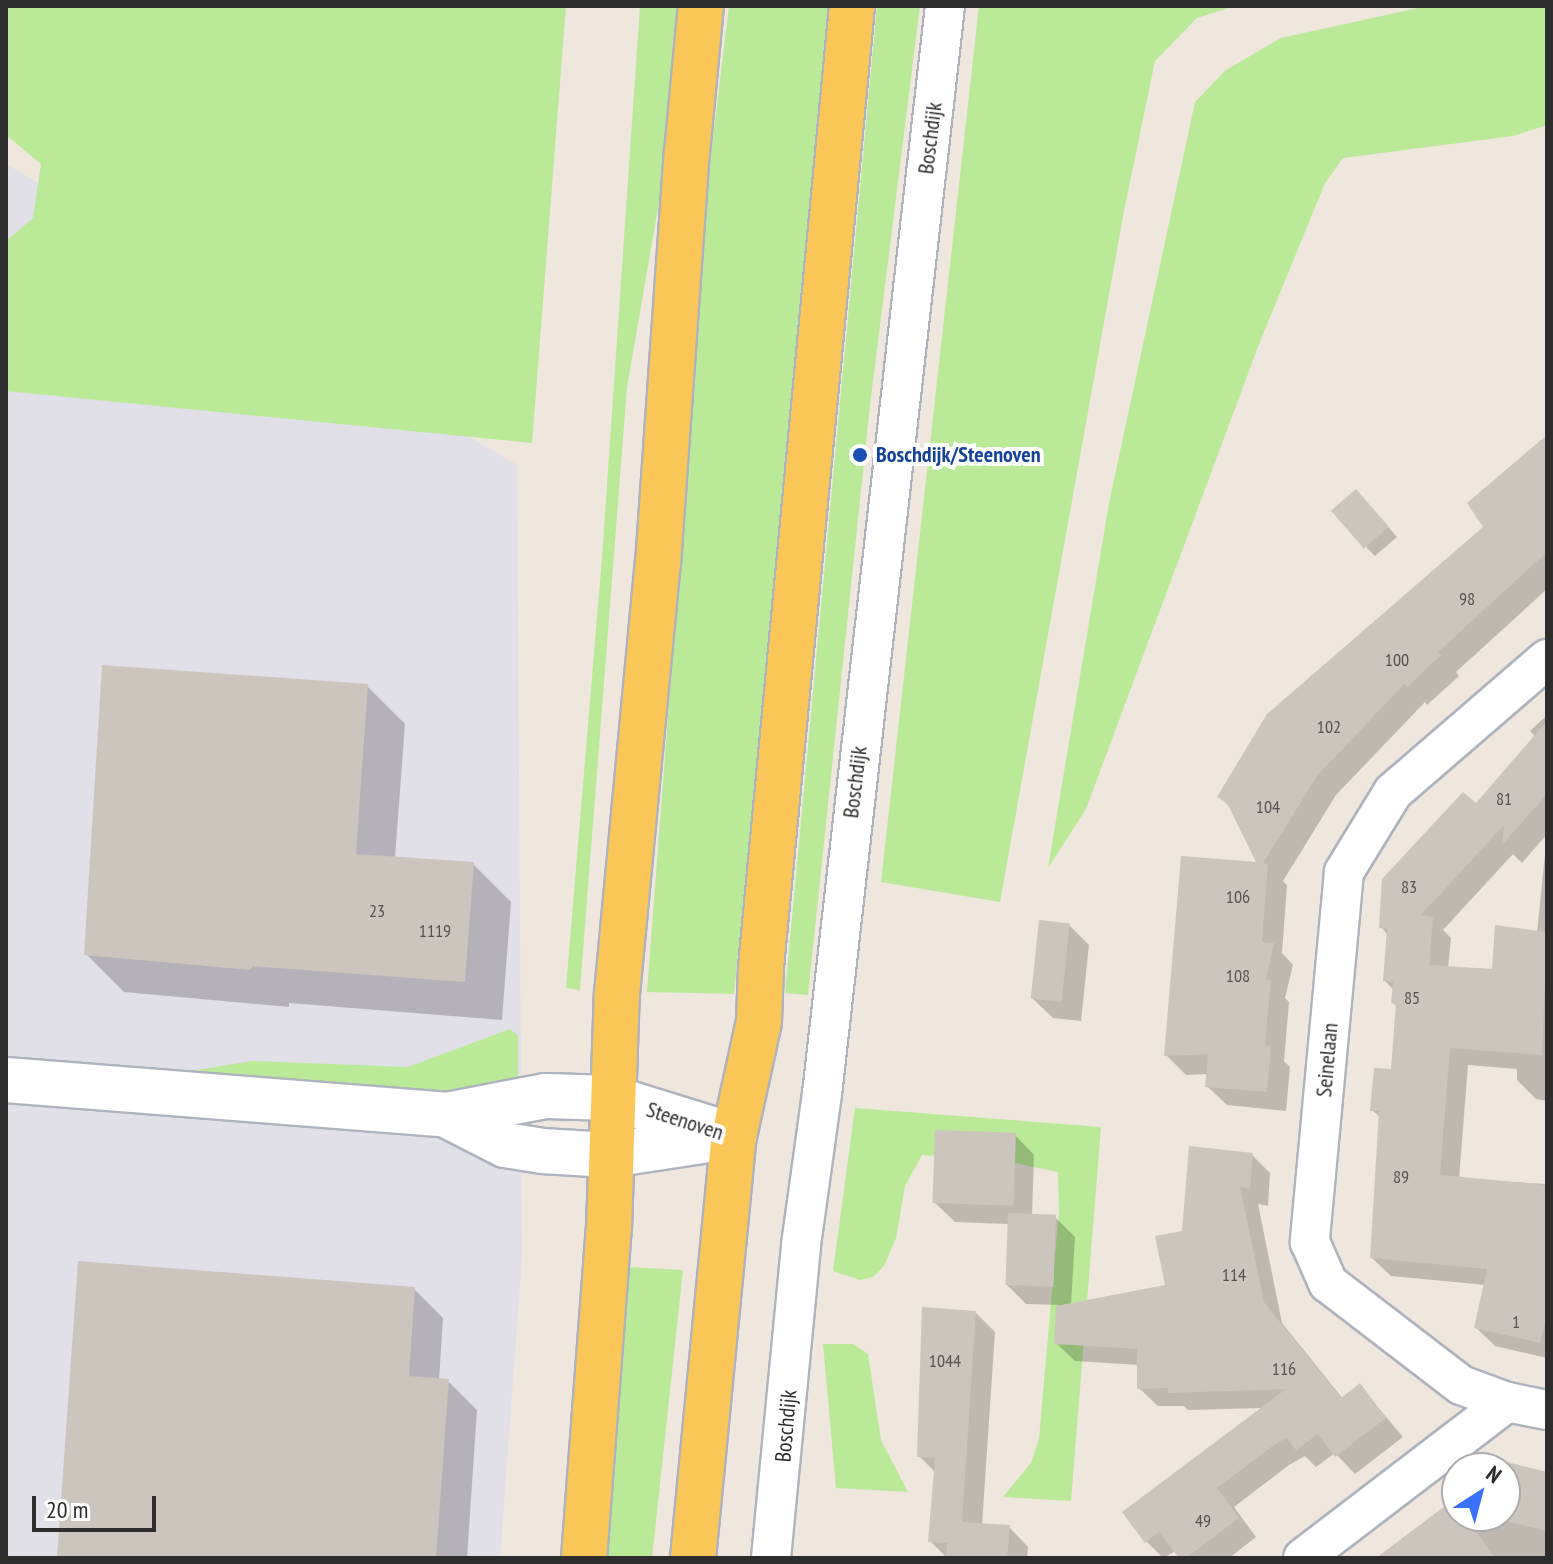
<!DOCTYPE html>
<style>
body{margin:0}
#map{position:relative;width:1553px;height:1564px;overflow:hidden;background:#efe6de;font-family:"PT Sans Narrow",sans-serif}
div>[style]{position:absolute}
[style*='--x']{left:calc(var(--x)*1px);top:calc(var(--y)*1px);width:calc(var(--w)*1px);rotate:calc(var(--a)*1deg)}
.industrial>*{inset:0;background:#e1dfe7}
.green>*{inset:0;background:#bae997}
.shadow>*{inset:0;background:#0003}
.building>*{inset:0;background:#cbc5bd;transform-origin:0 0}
.roads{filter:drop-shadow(2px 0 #aeb3bd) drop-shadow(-2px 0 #aeb3bd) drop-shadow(0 2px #aeb3bd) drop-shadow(0 -2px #aeb3bd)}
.minor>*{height:38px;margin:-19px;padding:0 19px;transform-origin:19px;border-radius:19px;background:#fff}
.tertiary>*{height:44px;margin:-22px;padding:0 22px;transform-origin:22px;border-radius:22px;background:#fff}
.primary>*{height:44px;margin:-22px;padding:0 22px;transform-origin:22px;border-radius:22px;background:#fbc658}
.dots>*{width:22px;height:22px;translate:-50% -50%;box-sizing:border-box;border:4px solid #fff;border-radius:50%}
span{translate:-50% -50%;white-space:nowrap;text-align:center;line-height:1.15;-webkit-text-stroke:8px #fff;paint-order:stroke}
.number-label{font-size:18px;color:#545351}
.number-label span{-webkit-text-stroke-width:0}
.street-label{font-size:22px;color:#2d2d2d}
.transit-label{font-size:22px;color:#164399;font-weight:700}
.left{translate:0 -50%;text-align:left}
.frame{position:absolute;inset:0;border:8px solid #2d2d2d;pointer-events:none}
.north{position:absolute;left:1441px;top:1452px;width:80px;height:80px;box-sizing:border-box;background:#fff;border:2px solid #ababab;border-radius:50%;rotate:36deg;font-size:22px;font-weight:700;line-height:32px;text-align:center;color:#2d2d2d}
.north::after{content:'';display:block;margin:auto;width:28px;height:36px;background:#3b71ff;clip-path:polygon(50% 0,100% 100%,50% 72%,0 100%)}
.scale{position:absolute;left:32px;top:1496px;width:124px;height:36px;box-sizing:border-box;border:4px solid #2d2d2d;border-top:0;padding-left:10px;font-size:24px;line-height:28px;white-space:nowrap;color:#2d2d2d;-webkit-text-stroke:6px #fff;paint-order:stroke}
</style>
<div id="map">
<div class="industrial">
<i style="clip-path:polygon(6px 164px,517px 465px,522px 1257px,500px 1558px,6px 1558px)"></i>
</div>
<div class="green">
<i style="clip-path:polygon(6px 6px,566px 6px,532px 443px,6px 391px,6px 241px,33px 218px,41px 164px,6px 135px)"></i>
<i style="clip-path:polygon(640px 6px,681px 6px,669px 145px,627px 387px,580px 990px,566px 988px,602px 558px)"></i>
<i style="clip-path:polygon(729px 6px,831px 6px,734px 994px,647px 992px,711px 154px)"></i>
<i style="clip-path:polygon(877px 6px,920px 6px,870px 405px,808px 995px,785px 993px)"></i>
<i style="clip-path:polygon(979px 6px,1235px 6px,1197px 18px,1155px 61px,1124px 211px,1000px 902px,881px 882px)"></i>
<i style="clip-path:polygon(1427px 6px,1547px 6px,1547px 125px,1513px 136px,1343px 158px,1325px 183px,1259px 344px,1086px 809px,1048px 868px,1109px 503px,1195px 102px,1226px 70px,1281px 38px)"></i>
<i style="clip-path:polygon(510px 1029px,518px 1036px,518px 1081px,468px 1093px,186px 1072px,252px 1061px,408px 1067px)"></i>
<i style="clip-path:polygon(855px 1108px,1101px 1127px,1071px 1501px,1003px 1497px,1031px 1463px,1039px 1439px,1059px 1211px,1058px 1172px,1005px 1161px,922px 1155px,905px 1186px,896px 1238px,884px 1266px,873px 1277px,860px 1280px,833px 1271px)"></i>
<i style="clip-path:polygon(628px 1267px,683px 1270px,652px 1558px,607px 1558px)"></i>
<i style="clip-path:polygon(823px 1344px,853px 1344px,868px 1354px,881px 1440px,908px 1492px,836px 1488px)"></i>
</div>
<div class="shadow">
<i style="clip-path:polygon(1547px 448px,1547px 589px,1456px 672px,1459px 676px,1427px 705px,1425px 702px,1336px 795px,1283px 881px,1287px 885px,1282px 953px,1293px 965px,1285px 998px,1289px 1002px,1284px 1061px,1290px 1067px,1286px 1111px,1227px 1105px,1207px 1086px,1208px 1074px,1186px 1075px,1166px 1055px,1260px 865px,1233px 810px,1219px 796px,1486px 527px)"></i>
<i style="clip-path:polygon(1365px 501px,1397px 537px,1375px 556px,1366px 547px)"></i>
<i style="clip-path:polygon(367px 686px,405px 724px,395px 858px,473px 864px,511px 902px,502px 1020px,289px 1003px,289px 1007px,124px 992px,86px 954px)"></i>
<i style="clip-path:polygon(1547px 715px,1547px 834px,1522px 863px,1513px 854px,1443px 930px,1451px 938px,1448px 968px,1493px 972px,1537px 933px,1547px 834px,1547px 1101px,1536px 1099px,1517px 1080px,1517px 1069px,1468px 1065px,1459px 1179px,1547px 1184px,1547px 1358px,1495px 1346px,1476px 1328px,1486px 1285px,1391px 1276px,1372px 1258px,1381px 1118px,1372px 1110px,1392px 1072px,1398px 1007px,1393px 1003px,1394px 990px,1385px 981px,1388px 935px,1381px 927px,1476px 806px,1536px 737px,1530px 731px)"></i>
<i style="clip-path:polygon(1069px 925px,1089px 945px,1081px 1021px,1053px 1018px,1033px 999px)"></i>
<i style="clip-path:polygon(1015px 1135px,1034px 1155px,1032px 1216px,1055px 1217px,1075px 1237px,1071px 1305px,1167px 1286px,1184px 1232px,1252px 1155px,1270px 1173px,1268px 1206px,1258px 1204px,1282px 1323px,1343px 1399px,1360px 1386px,1403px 1437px,1355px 1474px,1335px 1453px,1316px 1467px,1305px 1456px,1289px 1465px,1234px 1507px,1256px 1537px,1229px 1558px,1181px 1558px,1176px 1551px,1163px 1558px,1146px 1541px,1264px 1408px,1188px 1410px,1184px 1406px,1158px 1406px,1139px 1388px,1139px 1365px,1075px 1361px,1056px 1343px,1058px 1305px,1026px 1304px,1006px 1284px,1009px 1224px,955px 1222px,935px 1203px)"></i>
<i style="clip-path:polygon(414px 1289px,443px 1318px,439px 1380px,448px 1381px,477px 1410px,467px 1558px,59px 1558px)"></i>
<i style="clip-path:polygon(976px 1313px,995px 1332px,982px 1525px,1009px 1527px,1028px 1547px,1027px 1558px,947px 1558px,930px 1541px,936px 1473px,919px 1456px)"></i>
<i style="clip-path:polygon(1505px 1470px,1547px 1474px,1547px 1558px,1379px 1558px,1457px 1499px,1457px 1516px,1505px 1516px)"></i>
</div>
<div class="building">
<i style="clip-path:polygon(1547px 435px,1547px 552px,1438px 652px,1441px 655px,1407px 687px,1404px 684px,1317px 776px,1263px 863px,1268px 864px,1262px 942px,1274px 943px,1266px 980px,1271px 980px,1265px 1045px,1271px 1046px,1267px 1092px,1205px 1087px,1208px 1054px,1164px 1056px,1181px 856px,1256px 862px,1227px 803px,1217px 797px,1267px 714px,1483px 527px,1467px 503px)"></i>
<i style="left:1356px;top:489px;width:50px;height:33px;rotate:49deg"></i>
<i style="clip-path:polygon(102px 665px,368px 684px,356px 854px,474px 862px,465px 982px,252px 966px,251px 970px,84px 955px)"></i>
<i style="clip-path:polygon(1547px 721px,1547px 794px,1502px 845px,1504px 825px,1421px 915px,1433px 917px,1429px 965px,1492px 969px,1495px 925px,1547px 932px,1542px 1055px,1450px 1048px,1440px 1175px,1547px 1185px,1547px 1316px,1540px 1343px,1474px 1328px,1487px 1269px,1370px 1258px,1379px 1111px,1370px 1111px,1374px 1068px,1391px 1069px,1396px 1004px,1391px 1003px,1393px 982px,1383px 981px,1387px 929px,1379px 928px,1382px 879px,1463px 792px,1476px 803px)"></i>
<i style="left:1039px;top:920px;width:31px;height:79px;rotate:6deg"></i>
<i style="left:935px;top:1130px;width:81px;height:73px;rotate:2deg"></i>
<i style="clip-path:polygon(1189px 1146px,1253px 1153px,1250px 1189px,1240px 1187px,1264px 1302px,1341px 1398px,1360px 1383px,1386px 1418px,1335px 1457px,1318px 1434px,1296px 1450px,1286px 1438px,1271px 1447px,1217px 1488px,1239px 1518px,1186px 1558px,1179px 1558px,1159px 1532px,1145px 1543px,1122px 1512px,1286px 1389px,1168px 1393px,1168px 1388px,1137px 1389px,1137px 1349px,1054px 1344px,1056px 1306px,1165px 1285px,1155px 1236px,1182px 1231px)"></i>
<i style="left:1008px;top:1213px;width:48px;height:72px;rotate:2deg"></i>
<i style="clip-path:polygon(78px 1261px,415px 1287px,409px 1376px,449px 1379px,436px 1558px,57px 1558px)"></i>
<i style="clip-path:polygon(922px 1307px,976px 1311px,962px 1522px,1010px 1525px,1007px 1558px,946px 1558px,947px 1543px,928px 1542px,935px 1458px,917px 1457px)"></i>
<i style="clip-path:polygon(1503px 1461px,1547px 1472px,1547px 1531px,1484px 1516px,1505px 1516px,1505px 1468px,1495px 1468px)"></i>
<i style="clip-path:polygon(1457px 1497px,1457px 1516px,1465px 1516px,1495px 1558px,1376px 1558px)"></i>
</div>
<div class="roads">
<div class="minor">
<i style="--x:1547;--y:659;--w:203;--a:139.2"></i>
<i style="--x:1393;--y:792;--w:94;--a:121.5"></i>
<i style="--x:1344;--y:872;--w:372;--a:95.3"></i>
<i style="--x:1310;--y:1242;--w:45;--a:66.3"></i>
<i style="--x:1328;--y:1283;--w:168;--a:37.5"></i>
<i style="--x:1461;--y:1385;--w:49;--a:20.3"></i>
<i style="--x:1507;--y:1402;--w:41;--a:11.3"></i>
<i style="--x:771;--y:1558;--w:314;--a:-84.5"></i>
<i style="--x:801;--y:1245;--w:152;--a:-82.1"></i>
<i style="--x:822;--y:1094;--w:1095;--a:-83.55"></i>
<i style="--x:1303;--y:1558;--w:257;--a:-37.4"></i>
</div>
<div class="tertiary">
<i style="--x:6;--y:1080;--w:441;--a:4.5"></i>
<i style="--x:446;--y:1115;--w:102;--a:-10.8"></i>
<i style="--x:546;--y:1096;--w:66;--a:1.7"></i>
<i style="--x:612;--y:1098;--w:128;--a:17.3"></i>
<i style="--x:446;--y:1115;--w:66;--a:27"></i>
<i style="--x:505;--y:1145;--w:37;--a:9"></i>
<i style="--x:542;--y:1151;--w:68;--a:3.4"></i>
<i style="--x:610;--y:1155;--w:113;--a:-8.6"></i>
</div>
<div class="primary">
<i style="--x:584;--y:1558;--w:330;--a:-85.7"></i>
<i style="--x:609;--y:1229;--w:235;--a:-88.1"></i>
<i style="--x:617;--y:994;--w:432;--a:-84.6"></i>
<i style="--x:658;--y:564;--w:412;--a:-86"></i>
<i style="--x:687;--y:153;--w:148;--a:-84.6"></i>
<i style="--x:693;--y:1558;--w:424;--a:-84.5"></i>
<i style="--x:734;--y:1136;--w:118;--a:-77.7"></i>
<i style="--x:759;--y:1021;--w:54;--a:-87.9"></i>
<i style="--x:761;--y:967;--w:965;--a:-84.59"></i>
</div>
</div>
<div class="dots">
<i style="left:860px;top:455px;background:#1a4fb4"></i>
</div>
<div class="number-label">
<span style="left:1467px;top:599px">98</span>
<span style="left:1397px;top:660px">100</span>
<span style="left:1329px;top:727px">102</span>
<span style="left:1504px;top:799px">81</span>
<span style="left:1268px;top:807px">104</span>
<span style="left:1409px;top:887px">83</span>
<span style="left:1238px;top:897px">106</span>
<span style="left:377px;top:911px">23</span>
<span style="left:435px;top:931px">1119</span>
<span style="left:1238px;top:976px">108</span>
<span style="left:1412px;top:998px">85</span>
<span style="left:1401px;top:1177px">89</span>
<span style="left:1234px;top:1275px">114</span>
<span style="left:1516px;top:1322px">1</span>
<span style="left:945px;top:1361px">1044</span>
<span style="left:1284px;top:1369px">116</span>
<span style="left:1203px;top:1521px">49</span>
</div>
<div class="street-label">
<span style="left:930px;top:138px;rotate:-83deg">Boschdijk</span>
<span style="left:855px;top:782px;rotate:-83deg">Boschdijk</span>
<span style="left:1327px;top:1060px;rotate:-85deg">Seinelaan</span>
<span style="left:685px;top:1121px;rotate:18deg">Steenoven</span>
<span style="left:786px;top:1426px;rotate:-85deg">Boschdijk</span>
</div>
<div class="transit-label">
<span class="left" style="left:876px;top:455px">Boschdijk/Steenoven</span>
</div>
<div class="frame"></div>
<div class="north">N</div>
<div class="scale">20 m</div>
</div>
